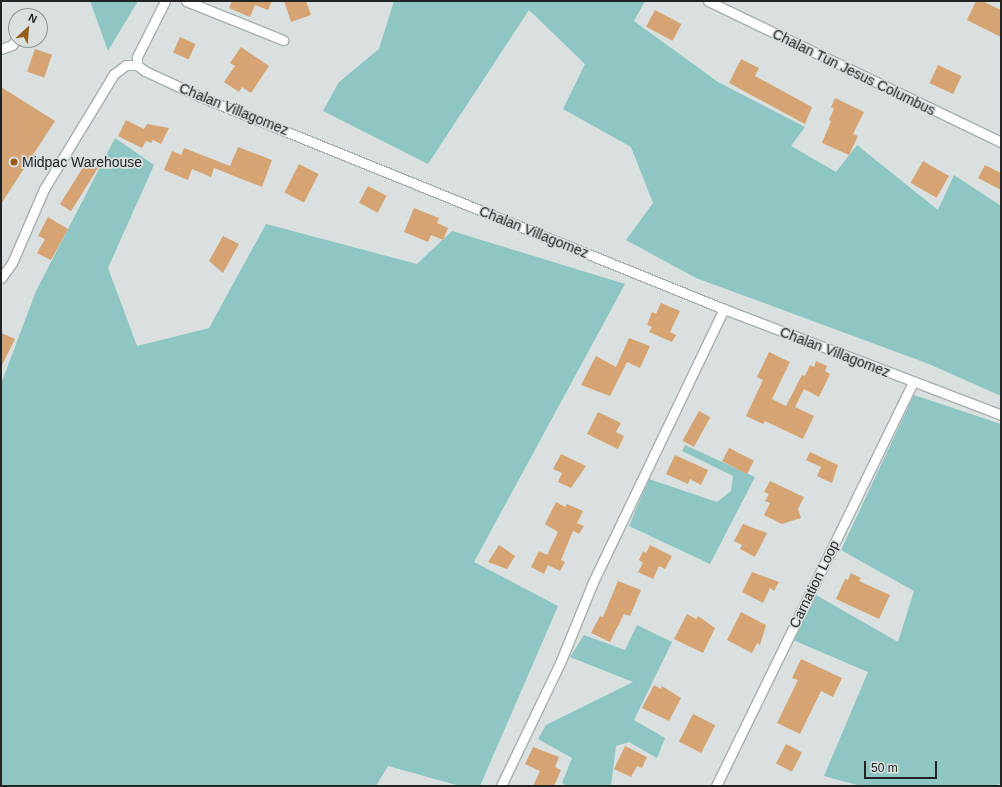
<!DOCTYPE html>
<style>
body{margin:0}
#map{position:relative;width:1002px;height:787px;overflow:hidden;background:#d9e0df;font-family:Helvetica,sans-serif}
div>[style]{position:absolute}
[style*='--x']{left:calc(var(--x)*1px);top:calc(var(--y)*1px);width:calc(var(--w)*1px);rotate:calc(var(--a)*1deg)}
.green>*{inset:0;background:#8dc6c2}
.building>*{inset:0;background:#d6a473;transform-origin:0 0}
.roads{filter:drop-shadow(1px 0 #a8aeae) drop-shadow(-1px 0 #a8aeae) drop-shadow(0 1px #a8aeae) drop-shadow(0 -1px #a8aeae)}
.street>*{height:9px;margin:-4.5px;padding:0 4.5px;transform-origin:4.5px;border-radius:4.5px;background:#fff}
.dots>*{width:11px;height:11px;translate:-50% -50%;box-sizing:border-box;border:2px solid #d9e0df;border-radius:50%}
span{translate:-50% -50%;white-space:nowrap;text-align:center;line-height:1.15;-webkit-text-stroke:3.5px #d9e0df;paint-order:stroke}
.street-label{font-size:14px;color:#212423}
.poi-label{font-size:14px;color:#212423}
.left{translate:0 -50%;text-align:left}
.frame{position:absolute;inset:0;border:2px solid #212423;pointer-events:none}
.north{position:absolute;left:8px;top:8px;width:40px;height:40px;box-sizing:border-box;background:#d9e0df;border:1px solid #8f9594;border-radius:50%;rotate:26deg;font-size:11px;font-weight:700;line-height:16px;text-align:center;color:#212423}
.north::after{content:'';display:block;margin:auto;width:14px;height:18px;background:#975e1a;clip-path:polygon(50% 0,100% 100%,50% 72%,0 100%)}
.scale{position:absolute;left:864px;top:761px;width:73px;height:18px;box-sizing:border-box;border:2px solid #212423;border-top:0;padding-left:5px;font-size:12px;line-height:14px;white-space:nowrap;color:#212423;-webkit-text-stroke:3px #d9e0df;paint-order:stroke}
</style>
<div id="map">
<div class="green">
<i style="clip-path:polygon(90px 1px,138px 1px,108px 51px)"></i>
<i style="clip-path:polygon(394px 1px,645px 1px,634px 21px,718px 82px,805px 127px,791px 146px,836px 172px,857px 145px,938px 210px,954px 175px,1001px 206px,1001px 396px,929px 364px,696px 278px,626px 240px,653px 203px,631px 147px,563px 109px,585px 64px,529px 10px,428px 164px,323px 111px,339px 82px,379px 49px)"></i>
<i style="clip-path:polygon(115px 138px,154px 165px,108px 268px,137px 346px,209px 328px,266px 224px,417px 264px,452px 231px,625px 284px,474px 562px,558px 606px,480px 786px,460px 786px,388px 766px,376px 786px,1px 786px,1px 384px,36px 291px)"></i>
<i style="clip-path:polygon(914px 395px,1001px 424px,1001px 783px,995px 786px,861px 786px,824px 776px,868px 672px,793px 640px,816px 595px,898px 642px,914px 591px,841px 550px)"></i>
<i style="clip-path:polygon(685px 445px,755px 477px,710px 564px,629px 526px,649px 479px,717px 502px,731px 491px,733px 476px,682px 451px)"></i>
<i style="clip-path:polygon(637px 625px,672px 642px,634px 720px,665px 738px,657px 758px,629px 742px,616px 746px,611px 786px,567px 786px,562px 783px,572px 758px,538px 739px,546px 725px,633px 682px,570px 657px,584px 635px,625px 650px)"></i>
</div>
<div class="building">
<i style="clip-path:polygon(232px 1px,272px 1px,268px 10px,255px 5px,250px 17px,229px 8px)"></i>
<i style="clip-path:polygon(284px 1px,306px 1px,311px 15px,291px 22px)"></i>
<i style="clip-path:polygon(976px 1px,982px 1px,1001px 10px,1001px 37px,967px 20px)"></i>
<i style="left:655px;top:10px;width:30px;height:19px;rotate:28deg"></i>
<i style="left:180px;top:37px;width:17px;height:17px;rotate:24deg"></i>
<i style="clip-path:polygon(241px 47px,269px 66px,251px 93px,242px 87px,239px 92px,224px 82px,235px 66px,230px 63px)"></i>
<i style="left:35px;top:49px;width:18px;height:24px;rotate:19deg"></i>
<i style="clip-path:polygon(741px 59px,759px 68px,755px 76px,812px 107px,805px 124px,729px 83px)"></i>
<i style="left:938px;top:65px;width:26px;height:20px;rotate:25deg"></i>
<i style="clip-path:polygon(1px 87px,55px 121px,1px 204px)"></i>
<i style="clip-path:polygon(835px 98px,864px 112px,853px 134px,858px 136px,849px 155px,822px 143px,831px 121px,829px 120px,834px 109px,831px 107px)"></i>
<i style="clip-path:polygon(126px 120px,144px 129px,147px 124px,169px 128px,161px 144px,153px 140px,151px 143px,146px 141px,142px 148px,118px 136px)"></i>
<i style="clip-path:polygon(238px 147px,272px 160px,262px 187px,214px 168px,211px 177px,192px 169px,188px 180px,164px 170px,172px 151px,181px 155px,184px 148px,230px 166px)"></i>
<i style="left:87px;top:161px;width:13px;height:51px;rotate:32deg"></i>
<i style="left:923px;top:161px;width:30px;height:25px;rotate:30deg"></i>
<i style="left:299px;top:164px;width:22px;height:32px;rotate:27deg"></i>
<i style="clip-path:polygon(985px 165px,1001px 173px,1001px 190px,978px 178px)"></i>
<i style="left:368px;top:186px;width:21px;height:19px;rotate:28deg"></i>
<i style="clip-path:polygon(414px 208px,439px 218px,437px 223px,448px 228px,443px 240px,431px 235px,428px 242px,404px 232px)"></i>
<i style="clip-path:polygon(48px 217px,68px 229px,51px 260px,37px 253px,45px 239px,38px 236px)"></i>
<i style="clip-path:polygon(223px 236px,239px 244px,223px 273px,209px 261px)"></i>
<i style="clip-path:polygon(661px 303px,680px 311px,670px 332px,676px 335px,672px 342px,649px 332px,652px 327px,647px 325px,652px 312px,656px 314px)"></i>
<i style="clip-path:polygon(1px 333px,15px 339px,1px 367px)"></i>
<i style="clip-path:polygon(629px 338px,650px 346px,640px 368px,627px 362px,610px 396px,581px 385px,596px 356px,616px 367px)"></i>
<i style="clip-path:polygon(769px 352px,790px 362px,772px 399px,786px 406px,802px 375px,805px 376px,810px 365px,814px 367px,816px 361px,827px 366px,825px 371px,830px 374px,819px 397px,804px 389px,795px 407px,814px 416px,803px 439px,765px 421px,763px 424px,746px 416px,763px 380px,757px 377px)"></i>
<i style="left:699px;top:411px;width:13px;height:34px;rotate:29deg"></i>
<i style="clip-path:polygon(598px 412px,621px 423px,616px 432px,624px 436px,618px 449px,587px 434px)"></i>
<i style="left:729px;top:448px;width:28px;height:15px;rotate:27deg"></i>
<i style="clip-path:polygon(810px 452px,838px 465px,832px 483px,817px 476px,821px 467px,806px 460px)"></i>
<i style="clip-path:polygon(561px 454px,586px 466px,571px 488px,558px 482px,562px 473px,553px 469px)"></i>
<i style="clip-path:polygon(675px 455px,708px 470px,701px 485px,690px 479px,688px 484px,666px 474px)"></i>
<i style="clip-path:polygon(770px 481px,804px 497px,798px 509px,801px 518px,782px 524px,764px 515px,770px 503px,765px 501px,769px 494px,764px 492px)"></i>
<i style="clip-path:polygon(556px 502px,565px 507px,567px 504px,583px 511px,577px 523px,584px 526px,579px 534px,573px 531px,561px 560px,565px 562px,560px 571px,548px 565px,544px 574px,531px 567px,539px 551px,547px 555px,558px 532px,545px 524px)"></i>
<i style="clip-path:polygon(743px 524px,767px 533px,755px 557px,740px 549px,742px 545px,734px 541px)"></i>
<i style="clip-path:polygon(499px 545px,515px 556px,507px 569px,488px 562px)"></i>
<i style="clip-path:polygon(650px 545px,672px 556px,665px 569px,659px 566px,653px 579px,638px 572px,643px 563px,639px 560px,643px 551px,646px 553px)"></i>
<i style="clip-path:polygon(752px 572px,779px 582px,774px 591px,770px 588px,763px 603px,742px 592px)"></i>
<i style="clip-path:polygon(851px 573px,861px 578px,859px 581px,890px 595px,879px 619px,836px 599px,845px 579px,848px 580px)"></i>
<i style="clip-path:polygon(618px 581px,641px 590px,630px 616px,624px 614px,610px 642px,591px 633px,600px 616px,603px 617px)"></i>
<i style="clip-path:polygon(741px 612px,766px 625px,760px 645px,757px 643px,752px 653px,727px 640px)"></i>
<i style="clip-path:polygon(687px 614px,696px 619px,698px 616px,715px 628px,703px 653px,674px 639px)"></i>
<i style="clip-path:polygon(801px 659px,842px 678px,833px 697px,821px 691px,800px 734px,777px 723px,798px 680px,792px 678px)"></i>
<i style="clip-path:polygon(654px 685px,661px 689px,662px 686px,681px 698px,669px 721px,642px 708px)"></i>
<i style="left:693px;top:714px;width:25px;height:31px;rotate:27deg"></i>
<i style="left:786px;top:744px;width:18px;height:22px;rotate:27deg"></i>
<i style="clip-path:polygon(625px 746px,647px 757px,642px 768px,637px 766px,631px 777px,614px 769px)"></i>
<i style="clip-path:polygon(533px 747px,559px 757px,555px 767px,561px 770px,554px 786px,533px 786px,540px 771px,525px 764px)"></i>
</div>
<div class="roads">
<div class="street">
<i style="--x:165;--y:1;--w:63;--a:116.6"></i>
<i style="--x:137;--y:57;--w:8;--a:90"></i>
<i style="--x:137;--y:65;--w:10;--a:37"></i>
<i style="--x:145;--y:71;--w:62;--a:24.9"></i>
<i style="--x:201;--y:97;--w:564;--a:22.07"></i>
<i style="--x:724;--y:309;--w:297;--a:20.9"></i>
<i style="--x:186;--y:1;--w:105;--a:21.9"></i>
<i style="--x:708;--y:1;--w:325;--a:25.7"></i>
<i style="--x:1;--y:49;--w:12;--a:-20"></i>
<i style="--x:12;--y:45;--w:7;--a:-56"></i>
<i style="--x:1;--y:278;--w:19;--a:-54"></i>
<i style="--x:12;--y:263;--w:81;--a:-66.6"></i>
<i style="--x:44;--y:189;--w:135;--a:-58.7"></i>
<i style="--x:114;--y:74;--w:15;--a:-37"></i>
<i style="--x:126;--y:65;--w:11;--a:0"></i>
<i style="--x:501;--y:786;--w:136;--a:-64.4"></i>
<i style="--x:560;--y:663;--w:87;--a:-67.8"></i>
<i style="--x:593;--y:582;--w:303;--a:-64.4"></i>
<i style="--x:716;--y:786;--w:449;--a:-64"></i>
</div>
</div>
<div class="dots">
<i style="left:14px;top:162px;background:#975e1a"></i>
</div>
<div class="street-label">
<span style="left:854px;top:72px;rotate:26deg">Chalan Tun Jesus Columbus</span>
<span style="left:234px;top:109px;rotate:22deg">Chalan Villagomez</span>
<span style="left:534px;top:232px;rotate:22deg">Chalan Villagomez</span>
<span style="left:835px;top:352px;rotate:21deg">Chalan Villagomez</span>
<span style="left:814px;top:584px;rotate:-64deg">Carnation Loop</span>
</div>
<div class="poi-label">
<span class="left" style="left:22px;top:162px">Midpac Warehouse</span>
</div>
<div class="frame"></div>
<div class="north">N</div>
<div class="scale">50 m</div>
</div>
